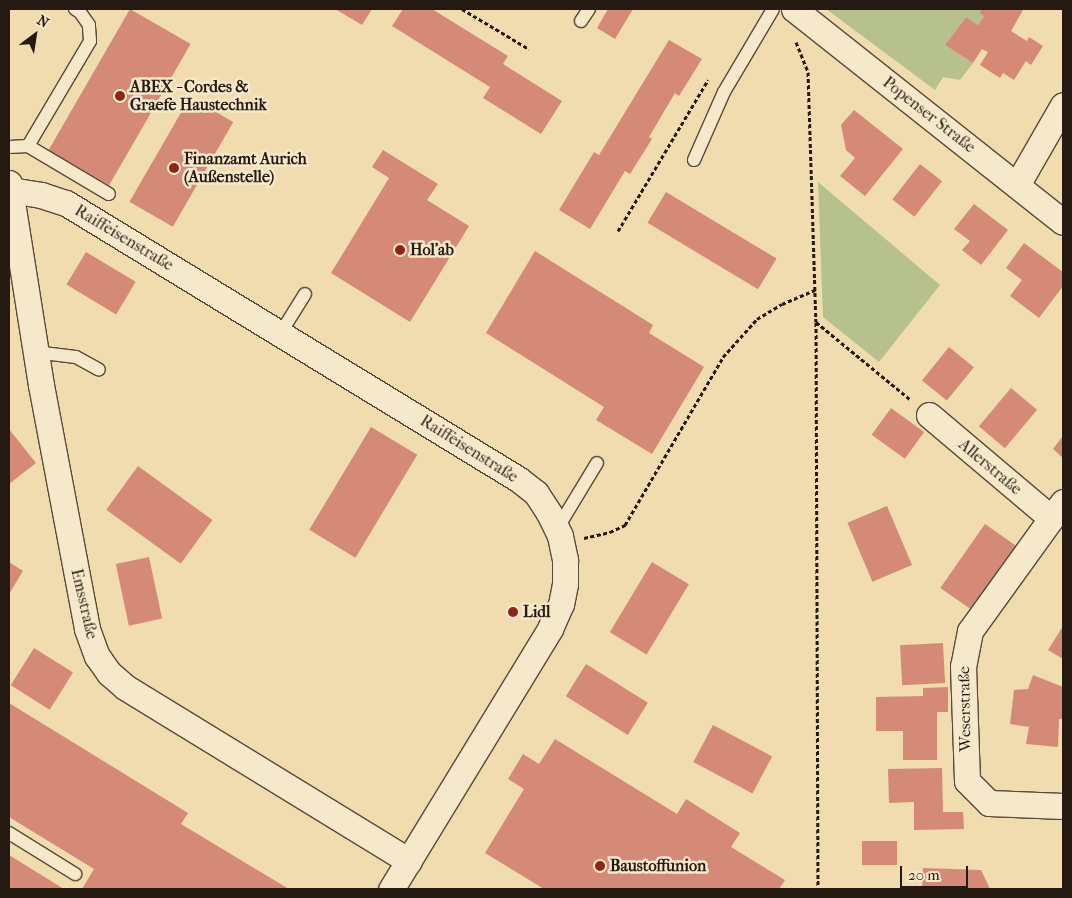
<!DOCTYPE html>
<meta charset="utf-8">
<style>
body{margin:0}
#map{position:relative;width:1072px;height:898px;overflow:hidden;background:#f1dcaf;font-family:"IM FELL French Canon",serif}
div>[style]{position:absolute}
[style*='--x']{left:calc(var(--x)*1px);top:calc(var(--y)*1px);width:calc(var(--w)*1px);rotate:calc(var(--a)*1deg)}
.green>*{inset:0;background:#b7c18d}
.building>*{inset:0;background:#d58a78;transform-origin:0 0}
.path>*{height:3px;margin-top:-1.5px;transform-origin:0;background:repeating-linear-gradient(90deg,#251a12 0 4px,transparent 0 6.5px)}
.roads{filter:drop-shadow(1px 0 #584a39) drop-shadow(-1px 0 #584a39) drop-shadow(0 1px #584a39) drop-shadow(0 -1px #584a39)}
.service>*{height:12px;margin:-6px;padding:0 6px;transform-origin:6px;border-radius:6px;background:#f6e8cb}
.minor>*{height:25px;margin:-12.5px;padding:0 12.5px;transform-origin:12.5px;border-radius:12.5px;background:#f6e8cb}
.dots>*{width:14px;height:14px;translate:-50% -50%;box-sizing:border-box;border:2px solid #f6e8cb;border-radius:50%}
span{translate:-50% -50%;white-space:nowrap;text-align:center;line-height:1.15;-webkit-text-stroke:5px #f6e8cb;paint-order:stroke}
.poi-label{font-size:16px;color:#251a12;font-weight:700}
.left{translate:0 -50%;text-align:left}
.street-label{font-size:16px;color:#251a12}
.frame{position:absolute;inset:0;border:10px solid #251a12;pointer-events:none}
.north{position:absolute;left:10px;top:10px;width:50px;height:50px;-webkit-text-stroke:4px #f6e8cb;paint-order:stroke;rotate:31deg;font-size:14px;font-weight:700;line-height:20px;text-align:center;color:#251a12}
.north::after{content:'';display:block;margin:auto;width:18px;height:22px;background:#251a12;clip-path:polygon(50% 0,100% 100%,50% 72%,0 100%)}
.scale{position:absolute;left:900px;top:866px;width:68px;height:22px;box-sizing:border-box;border:2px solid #251a12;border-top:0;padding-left:6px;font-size:15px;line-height:18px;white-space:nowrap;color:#251a12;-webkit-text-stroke:4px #f6e8cb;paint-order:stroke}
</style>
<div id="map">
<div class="green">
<i style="clip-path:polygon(826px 9px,982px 9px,979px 13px,984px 16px,978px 25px,966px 17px,945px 45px,973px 63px,960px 80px,943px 77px,935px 90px)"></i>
<i style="clip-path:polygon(818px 182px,940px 285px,879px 362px,823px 317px)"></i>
</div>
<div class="building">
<i style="left:130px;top:9px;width:70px;height:163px;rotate:30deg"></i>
<i style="clip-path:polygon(335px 9px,372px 9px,362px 25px)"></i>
<i style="clip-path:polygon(403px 9px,432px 9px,508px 56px,503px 64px,562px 101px,541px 134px,483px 98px,490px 87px,392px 26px)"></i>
<i style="clip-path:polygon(608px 9px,633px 9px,615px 39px,597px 28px)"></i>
<i style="clip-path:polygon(982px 9px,1021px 9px,1023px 10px,1011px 31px,1027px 41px,1029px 37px,1043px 46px,1031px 65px,1026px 61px,1014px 80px,1003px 73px,1000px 78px,980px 65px,988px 52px,982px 49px,973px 63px,945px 45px,966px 17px,978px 25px,984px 16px,979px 13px)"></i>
<i style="clip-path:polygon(669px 40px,702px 59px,679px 96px,675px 93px,649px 137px,652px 139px,630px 174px,625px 171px,590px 229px,559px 210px,594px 152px,599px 155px)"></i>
<i style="left:190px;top:97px;width:50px;height:121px;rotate:30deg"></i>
<i style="clip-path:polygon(854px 110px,903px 149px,865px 196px,840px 176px,855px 158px,846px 150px,841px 125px)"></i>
<i style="clip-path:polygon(383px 150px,438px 184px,427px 200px,469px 226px,410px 322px,331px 273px,389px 178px,372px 167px)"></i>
<i style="left:920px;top:164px;width:28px;height:45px;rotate:38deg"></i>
<i style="left:666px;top:192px;width:129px;height:36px;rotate:31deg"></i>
<i style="clip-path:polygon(974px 204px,1008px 230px,981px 265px,962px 250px,970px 241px,954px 229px)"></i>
<i style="clip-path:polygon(1024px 243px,1063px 272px,1063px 286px,1039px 318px,1010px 296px,1022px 280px,1006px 268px)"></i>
<i style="clip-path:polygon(535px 251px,653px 325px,649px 333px,704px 367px,652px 454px,596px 420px,604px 407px,486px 333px)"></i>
<i style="left:86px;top:252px;width:58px;height:38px;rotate:31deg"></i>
<i style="left:949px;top:347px;width:32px;height:43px;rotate:39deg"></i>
<i style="left:1011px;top:388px;width:34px;height:50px;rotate:40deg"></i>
<i style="left:891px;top:408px;width:41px;height:33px;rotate:36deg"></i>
<i style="left:371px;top:427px;width:54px;height:120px;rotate:31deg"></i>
<i style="clip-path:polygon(9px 429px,36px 463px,9px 484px)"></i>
<i style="clip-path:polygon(1063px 436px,1063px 458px,1053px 449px)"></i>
<i style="left:138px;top:466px;width:92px;height:54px;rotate:36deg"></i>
<i style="left:887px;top:506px;width:64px;height:43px;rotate:67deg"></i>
<i style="left:985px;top:524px;width:40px;height:78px;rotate:35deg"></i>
<i style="left:149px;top:557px;width:63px;height:34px;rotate:78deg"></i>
<i style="clip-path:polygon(9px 562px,23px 571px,9px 594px)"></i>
<i style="left:652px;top:562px;width:43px;height:82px;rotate:31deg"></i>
<i style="clip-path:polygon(1063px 626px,1063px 659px,1048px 650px)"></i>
<i style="left:943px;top:643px;width:40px;height:43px;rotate:87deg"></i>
<i style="left:34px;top:648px;width:46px;height:44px;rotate:32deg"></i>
<i style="left:586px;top:664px;width:73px;height:38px;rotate:32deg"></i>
<i style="clip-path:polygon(1033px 675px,1063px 687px,1063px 719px,1059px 719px,1058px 747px,1026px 744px,1029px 727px,1010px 724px,1014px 690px,1028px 689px)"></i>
<i style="clip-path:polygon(948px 687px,948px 712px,937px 712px,937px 760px,903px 760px,903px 731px,876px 731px,876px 697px,923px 696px,923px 688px)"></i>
<i style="clip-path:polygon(9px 703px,188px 813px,181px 824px,289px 889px,82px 889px,94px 869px,9px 817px)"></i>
<i style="left:713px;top:725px;width:67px;height:42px;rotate:28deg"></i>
<i style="clip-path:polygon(555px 739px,677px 814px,686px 799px,740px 833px,731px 847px,785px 880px,779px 889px,544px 889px,485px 853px,524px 789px,508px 779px,523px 754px,539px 764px)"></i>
<i style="clip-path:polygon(942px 768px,943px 812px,963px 812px,964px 829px,914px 830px,914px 802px,889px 803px,888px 769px)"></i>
<i style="left:862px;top:841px;width:35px;height:24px"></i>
<i style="clip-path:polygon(9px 855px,64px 889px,9px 889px)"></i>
<i style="clip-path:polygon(923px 868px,981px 870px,990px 889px,922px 889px)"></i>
</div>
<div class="path">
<i style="--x:462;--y:9;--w:78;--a:30.8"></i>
<i style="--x:796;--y:42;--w:32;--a:68"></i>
<i style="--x:808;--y:72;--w:250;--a:88.2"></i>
<i style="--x:816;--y:322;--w:567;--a:89.8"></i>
<i style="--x:618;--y:231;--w:176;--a:-59.2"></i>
<i style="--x:816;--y:322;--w:123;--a:39.4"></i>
<i style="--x:584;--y:538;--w:27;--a:-13"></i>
<i style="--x:610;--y:532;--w:17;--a:-25"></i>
<i style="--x:625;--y:525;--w:194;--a:-59.7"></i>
<i style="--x:723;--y:357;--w:51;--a:-48.2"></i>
<i style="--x:757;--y:319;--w:29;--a:-31"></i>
<i style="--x:782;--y:304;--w:36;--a:-23"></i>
</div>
<div class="roads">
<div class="service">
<i style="--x:581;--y:21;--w:14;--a:-56"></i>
<i style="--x:28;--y:146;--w:94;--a:30.7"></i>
<i style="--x:9;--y:147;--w:19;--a:-3"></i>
<i style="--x:28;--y:146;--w:122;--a:-59.4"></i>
<i style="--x:90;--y:41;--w:16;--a:-94"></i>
<i style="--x:89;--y:25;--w:16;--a:-125"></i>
<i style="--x:80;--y:12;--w:6;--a:-149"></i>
<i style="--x:694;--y:160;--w:74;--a:-66.2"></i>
<i style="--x:724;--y:92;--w:96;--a:-59.4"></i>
<i style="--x:280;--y:334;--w:47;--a:-58"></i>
<i style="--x:35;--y:352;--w:41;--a:7"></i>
<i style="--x:76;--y:357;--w:26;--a:29"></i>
<i style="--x:557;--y:529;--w:77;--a:-58.8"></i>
<i style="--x:9;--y:833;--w:78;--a:31.8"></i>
</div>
<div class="minor">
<i style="--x:794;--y:9;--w:343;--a:38.4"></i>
<i style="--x:9;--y:183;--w:205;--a:81"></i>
<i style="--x:41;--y:385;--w:248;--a:79.3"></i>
<i style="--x:87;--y:629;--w:29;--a:70"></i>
<i style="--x:97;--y:656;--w:21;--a:55"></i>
<i style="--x:109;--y:673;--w:21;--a:41"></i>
<i style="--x:125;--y:687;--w:333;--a:31.5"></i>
<i style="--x:1017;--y:185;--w:92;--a:-60.1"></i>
<i style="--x:10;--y:190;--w:31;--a:9"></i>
<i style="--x:41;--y:195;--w:26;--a:18"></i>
<i style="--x:66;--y:203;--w:530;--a:31.41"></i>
<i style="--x:518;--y:479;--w:23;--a:38"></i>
<i style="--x:536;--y:493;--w:24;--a:57"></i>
<i style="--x:549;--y:513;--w:25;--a:64"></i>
<i style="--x:560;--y:536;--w:25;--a:78"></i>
<i style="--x:565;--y:560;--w:24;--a:90"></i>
<i style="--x:565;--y:584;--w:20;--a:101"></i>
<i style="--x:561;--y:604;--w:27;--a:114"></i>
<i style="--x:550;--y:629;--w:305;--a:121.4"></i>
<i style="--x:929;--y:415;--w:160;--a:40.2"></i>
<i style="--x:1063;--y:502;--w:159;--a:125.8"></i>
<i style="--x:970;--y:631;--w:36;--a:101"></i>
<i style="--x:963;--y:666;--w:115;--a:88"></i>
<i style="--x:967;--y:781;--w:31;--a:45"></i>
<i style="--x:989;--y:803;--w:74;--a:2.3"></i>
</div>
</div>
<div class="dots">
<i style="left:120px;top:96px;background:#8f2418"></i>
<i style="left:174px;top:168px;background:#8f2418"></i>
<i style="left:400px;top:250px;background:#8f2418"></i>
<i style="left:513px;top:612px;background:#8f2418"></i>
<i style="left:600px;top:866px;background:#8f2418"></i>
</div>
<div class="poi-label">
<span class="left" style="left:130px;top:96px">ABEX - Cordes &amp;<br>Graefe Haustechnik</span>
<span class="left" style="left:184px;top:168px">Finanzamt Aurich<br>(Außenstelle)</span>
<span class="left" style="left:410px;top:250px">Hol'ab</span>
<span class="left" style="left:523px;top:612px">Lidl</span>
<span class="left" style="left:610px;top:866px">Baustoffunion</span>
</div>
<div class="street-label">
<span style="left:929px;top:115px;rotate:38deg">Popenser Straße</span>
<span style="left:124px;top:238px;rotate:31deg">Raiffeisenstraße</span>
<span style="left:469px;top:449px;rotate:32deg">Raiffeisenstraße</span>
<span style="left:990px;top:467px;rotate:40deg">Allerstraße</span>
<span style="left:84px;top:604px;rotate:77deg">Emsstraße</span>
<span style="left:965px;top:709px;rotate:-91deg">Weserstraße</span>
</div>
<div class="frame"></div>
<div class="north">N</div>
<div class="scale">20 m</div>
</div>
